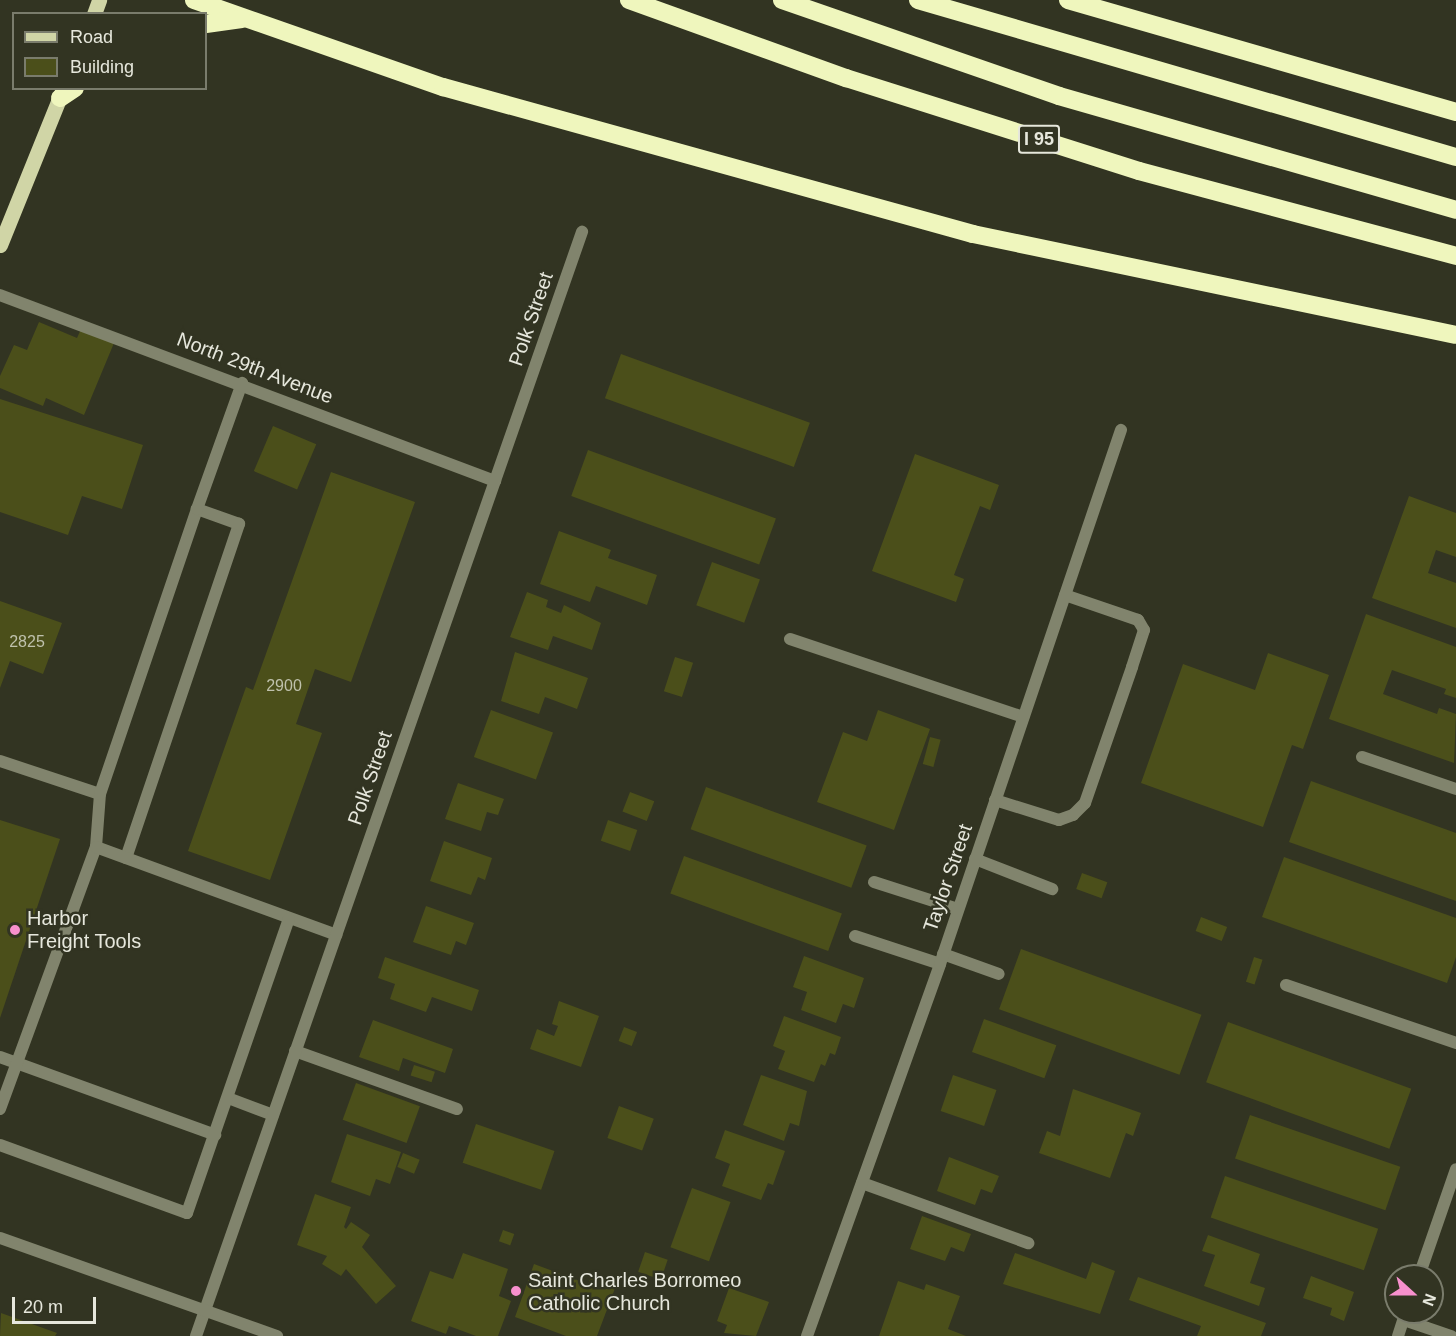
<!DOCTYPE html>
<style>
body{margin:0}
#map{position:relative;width:1456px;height:1336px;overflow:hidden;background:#323422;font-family:Helvetica,sans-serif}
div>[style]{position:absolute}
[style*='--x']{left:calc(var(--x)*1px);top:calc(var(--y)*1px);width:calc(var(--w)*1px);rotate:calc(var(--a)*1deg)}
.building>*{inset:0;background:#4b4f1a;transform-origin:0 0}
.service>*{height:12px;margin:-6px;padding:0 6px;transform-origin:6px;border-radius:6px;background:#81846d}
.minor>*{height:12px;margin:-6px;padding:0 6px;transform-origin:6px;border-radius:6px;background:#81846d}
.tertiary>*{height:12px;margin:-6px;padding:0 6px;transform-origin:6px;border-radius:6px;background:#81846d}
.primary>*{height:15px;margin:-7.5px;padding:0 7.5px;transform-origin:7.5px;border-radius:7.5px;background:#d0d5a6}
.motorway>*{height:18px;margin:-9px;padding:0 9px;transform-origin:9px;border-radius:9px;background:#eff6bd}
.dots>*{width:16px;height:16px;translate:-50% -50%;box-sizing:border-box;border:3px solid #323422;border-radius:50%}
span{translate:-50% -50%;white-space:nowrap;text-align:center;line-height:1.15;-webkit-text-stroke:5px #323422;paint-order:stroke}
.number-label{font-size:16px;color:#bfc1ac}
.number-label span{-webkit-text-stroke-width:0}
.shield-label span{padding:2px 4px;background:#323422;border:2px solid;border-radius:4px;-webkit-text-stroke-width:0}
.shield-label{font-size:18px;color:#e6e7dc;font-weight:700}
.street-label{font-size:20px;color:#e6e7dc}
.poi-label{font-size:20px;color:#e6e7dc}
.left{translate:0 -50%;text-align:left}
.legend{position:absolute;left:12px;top:12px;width:195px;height:78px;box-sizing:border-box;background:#323422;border:2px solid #7a7c6c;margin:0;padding:8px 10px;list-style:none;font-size:18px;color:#e6e7dc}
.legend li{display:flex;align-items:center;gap:12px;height:30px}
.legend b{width:30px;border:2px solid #7a7c6c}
.north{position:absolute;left:1384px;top:1264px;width:60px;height:60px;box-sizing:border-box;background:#323422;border:2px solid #7a7c6c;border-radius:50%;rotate:111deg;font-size:16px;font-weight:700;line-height:24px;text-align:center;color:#e6e7dc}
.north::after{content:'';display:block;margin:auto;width:21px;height:27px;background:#f790cd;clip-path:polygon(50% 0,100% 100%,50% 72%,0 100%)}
.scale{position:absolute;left:12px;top:1297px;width:84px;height:27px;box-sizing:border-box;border:3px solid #e6e7dc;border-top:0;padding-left:8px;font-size:18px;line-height:21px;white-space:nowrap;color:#e6e7dc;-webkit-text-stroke:4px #323422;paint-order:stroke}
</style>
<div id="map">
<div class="building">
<i style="clip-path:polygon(39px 322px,77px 338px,81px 329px,114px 343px,84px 415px,46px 398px,43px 406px,0 388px,0 376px,14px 345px,27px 350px)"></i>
<i style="left:621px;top:354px;width:201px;height:47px;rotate:20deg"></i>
<i style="clip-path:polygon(0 399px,143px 445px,122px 509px,82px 496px,68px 535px,0 512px)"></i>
<i style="left:273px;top:426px;width:47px;height:49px;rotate:23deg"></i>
<i style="left:588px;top:450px;width:200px;height:49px;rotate:20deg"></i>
<i style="clip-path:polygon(915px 454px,999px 485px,990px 510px,980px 506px,954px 575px,964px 579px,956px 602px,872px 571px)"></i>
<i style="clip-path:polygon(331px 472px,415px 502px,351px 682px,315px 669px,296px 724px,322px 733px,270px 880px,188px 851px,246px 687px,253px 690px)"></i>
<i style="clip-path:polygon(1409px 496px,1456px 513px,1456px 557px,1436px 550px,1428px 573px,1456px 583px,1456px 628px,1372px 598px)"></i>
<i style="clip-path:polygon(559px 531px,611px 550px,608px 558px,657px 575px,647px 605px,596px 586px,590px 602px,540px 584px)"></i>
<i style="left:712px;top:562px;width:51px;height:46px;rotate:20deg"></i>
<i style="clip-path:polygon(527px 592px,548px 600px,546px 607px,561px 613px,564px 605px,601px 623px,592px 650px,553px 636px,548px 650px,510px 637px)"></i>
<i style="clip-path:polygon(0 601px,62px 623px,43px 674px,10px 661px,0 688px)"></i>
<i style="clip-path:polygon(1366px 614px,1456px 647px,1456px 698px,1444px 694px,1446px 689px,1392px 670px,1383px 694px,1437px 714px,1439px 708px,1456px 714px,1454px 763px,1329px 719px)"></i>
<i style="clip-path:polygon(515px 652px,588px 678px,577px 709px,545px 697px,539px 714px,501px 701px)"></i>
<i style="clip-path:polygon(1268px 653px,1329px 675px,1303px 749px,1292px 745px,1263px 827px,1141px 783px,1183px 664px,1255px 690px)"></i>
<i style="left:675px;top:657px;width:19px;height:36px;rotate:18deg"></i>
<i style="left:491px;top:710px;width:66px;height:50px;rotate:20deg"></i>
<i style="clip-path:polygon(878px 710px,930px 729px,894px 830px,817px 802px,843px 732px,867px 741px)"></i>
<i style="left:930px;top:737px;width:11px;height:28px;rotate:15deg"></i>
<i style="clip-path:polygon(1311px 781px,1456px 833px,1456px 901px,1289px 842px)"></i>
<i style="clip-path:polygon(458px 783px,504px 799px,498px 815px,487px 812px,481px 831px,445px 819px)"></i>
<i style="left:706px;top:787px;width:171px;height:45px;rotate:20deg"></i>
<i style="left:630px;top:792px;width:26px;height:21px;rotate:21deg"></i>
<i style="clip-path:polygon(0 820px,60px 839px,0 1018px)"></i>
<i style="left:608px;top:820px;width:31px;height:22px;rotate:19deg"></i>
<i style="clip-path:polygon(444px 841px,492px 858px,485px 880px,478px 877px,471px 895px,430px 881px)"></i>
<i style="left:684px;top:856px;width:168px;height:40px;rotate:20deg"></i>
<i style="clip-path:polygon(1284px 857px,1456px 918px,1456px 957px,1447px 983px,1262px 917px)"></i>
<i style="left:1082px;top:873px;width:27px;height:17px;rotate:20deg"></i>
<i style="clip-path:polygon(426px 906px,474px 923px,466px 945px,456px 941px,451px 955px,413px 942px)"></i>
<i style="left:1201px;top:917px;width:28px;height:15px;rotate:21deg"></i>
<i style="left:1021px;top:949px;width:192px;height:64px;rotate:20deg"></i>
<i style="clip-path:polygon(804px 956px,864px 978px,854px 1008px,843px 1004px,836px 1023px,801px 1010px,807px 992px,793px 987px)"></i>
<i style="clip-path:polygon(385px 957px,479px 990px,472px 1011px,432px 997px,426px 1012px,390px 999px,395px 984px,378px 978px)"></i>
<i style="left:1254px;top:957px;width:9px;height:26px;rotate:18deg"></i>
<i style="clip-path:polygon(559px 1001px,599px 1016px,581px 1067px,530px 1049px,537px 1029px,554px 1036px,558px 1026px,552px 1024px)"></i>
<i style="clip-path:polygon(784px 1016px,841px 1037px,835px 1055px,830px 1053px,825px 1066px,821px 1064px,814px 1082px,778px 1069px,785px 1051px,773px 1046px)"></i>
<i style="left:984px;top:1019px;width:77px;height:35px;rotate:20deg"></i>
<i style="clip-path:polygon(373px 1020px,453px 1049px,445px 1073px,403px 1058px,399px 1071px,359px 1057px)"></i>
<i style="left:1228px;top:1022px;width:195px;height:64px;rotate:20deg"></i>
<i style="left:624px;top:1027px;width:14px;height:15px;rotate:21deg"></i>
<i style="left:414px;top:1065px;width:22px;height:11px;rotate:18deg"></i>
<i style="clip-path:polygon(761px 1075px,807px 1091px,799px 1126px,790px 1123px,784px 1141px,743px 1125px)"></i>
<i style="left:953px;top:1075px;width:46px;height:38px;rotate:19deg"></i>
<i style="left:356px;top:1083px;width:68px;height:39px;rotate:20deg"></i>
<i style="clip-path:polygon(1073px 1089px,1141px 1113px,1133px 1136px,1126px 1133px,1110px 1178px,1039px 1153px,1047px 1131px,1060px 1136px)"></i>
<i style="left:619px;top:1106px;width:37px;height:34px;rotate:20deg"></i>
<i style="left:1250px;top:1115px;width:159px;height:46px;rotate:19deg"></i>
<i style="left:476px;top:1124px;width:83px;height:41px;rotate:19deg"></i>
<i style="clip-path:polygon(725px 1130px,785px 1151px,773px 1185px,768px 1183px,761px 1200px,722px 1186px,730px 1164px,715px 1158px)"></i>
<i style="clip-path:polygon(347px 1134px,401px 1152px,390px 1184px,376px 1179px,370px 1196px,331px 1182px)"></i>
<i style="left:403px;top:1153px;width:18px;height:15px;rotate:22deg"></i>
<i style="clip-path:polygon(949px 1157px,999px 1176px,992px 1193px,981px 1189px,975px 1205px,937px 1191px)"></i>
<i style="left:1225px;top:1176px;width:162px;height:44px;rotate:19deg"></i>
<i style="left:692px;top:1188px;width:41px;height:63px;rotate:20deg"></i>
<i style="clip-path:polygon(315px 1194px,351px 1207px,344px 1227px,346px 1229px,351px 1222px,370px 1235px,362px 1247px,396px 1286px,376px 1304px,346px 1269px,341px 1276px,322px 1264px,327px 1256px,297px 1245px)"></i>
<i style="clip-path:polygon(922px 1216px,971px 1234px,964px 1252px,951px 1247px,945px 1261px,910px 1249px)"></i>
<i style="left:503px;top:1230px;width:12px;height:12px;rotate:20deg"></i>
<i style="clip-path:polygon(1208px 1235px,1260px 1254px,1250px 1283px,1265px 1288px,1259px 1306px,1204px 1286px,1215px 1255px,1202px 1251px)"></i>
<i style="left:645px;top:1252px;width:24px;height:21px;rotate:19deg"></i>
<i style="clip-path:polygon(463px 1253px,508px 1269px,499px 1296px,511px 1301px,498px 1336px,476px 1336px,449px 1326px,446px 1334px,411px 1321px,430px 1271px,453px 1279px)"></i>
<i style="clip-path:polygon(1015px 1253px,1086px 1279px,1092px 1262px,1115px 1271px,1100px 1314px,1003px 1284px)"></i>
<i style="clip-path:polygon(534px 1264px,588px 1284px,592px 1274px,617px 1283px,597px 1336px,566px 1336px,515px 1317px)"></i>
<i style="clip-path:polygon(1311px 1276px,1354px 1292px,1344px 1321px,1330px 1315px,1332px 1308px,1303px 1298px)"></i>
<i style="clip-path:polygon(1138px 1277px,1266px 1323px,1261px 1336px,1197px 1336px,1201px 1326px,1129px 1300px)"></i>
<i style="clip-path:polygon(898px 1281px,924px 1290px,926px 1284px,960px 1296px,948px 1329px,966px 1336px,879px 1336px)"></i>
<i style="clip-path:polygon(729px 1288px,769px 1302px,756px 1336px,724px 1333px,727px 1325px,717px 1321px)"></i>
<i style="clip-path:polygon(1px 1313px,57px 1333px,55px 1336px,0 1336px)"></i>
</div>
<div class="service">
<i style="--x:790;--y:639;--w:246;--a:18.5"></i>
<i style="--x:1362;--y:757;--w:99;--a:18.8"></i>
<i style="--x:0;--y:761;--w:105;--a:18.3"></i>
<i style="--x:995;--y:800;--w:67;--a:17.4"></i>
<i style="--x:1059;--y:820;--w:15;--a:-20"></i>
<i style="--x:1073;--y:815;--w:17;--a:-45"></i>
<i style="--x:1085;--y:803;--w:144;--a:-70.9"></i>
<i style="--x:1132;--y:667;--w:39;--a:-72"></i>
<i style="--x:1144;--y:630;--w:12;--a:-121"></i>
<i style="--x:1138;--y:620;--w:77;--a:-161.1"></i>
<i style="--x:96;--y:847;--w:53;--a:-85.7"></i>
<i style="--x:100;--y:794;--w:301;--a:-71.2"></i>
<i style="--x:126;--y:858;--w:353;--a:-71.3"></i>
<i style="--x:239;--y:524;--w:45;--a:-160.3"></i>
<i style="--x:197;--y:509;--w:134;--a:-70.3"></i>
<i style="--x:975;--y:859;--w:83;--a:21.3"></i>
<i style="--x:874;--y:882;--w:88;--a:17.8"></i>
<i style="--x:855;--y:936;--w:89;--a:18.2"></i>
<i style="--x:943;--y:954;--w:59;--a:19.7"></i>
<i style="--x:1286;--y:985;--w:180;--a:18.8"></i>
<i style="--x:295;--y:1051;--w:172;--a:19.7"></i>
<i style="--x:0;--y:1057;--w:229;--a:19.9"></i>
<i style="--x:228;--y:1098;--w:48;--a:20.7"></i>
<i style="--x:0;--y:1109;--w:279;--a:-69.9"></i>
<i style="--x:96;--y:847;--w:256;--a:20.1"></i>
<i style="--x:0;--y:1145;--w:199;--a:20"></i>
<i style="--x:187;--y:1213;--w:311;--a:-70.9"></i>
<i style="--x:862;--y:1183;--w:177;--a:19.9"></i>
<i style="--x:1404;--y:1320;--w:50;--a:18.8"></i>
</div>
<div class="minor">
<i style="--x:0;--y:295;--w:529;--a:20.59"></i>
<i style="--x:1419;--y:1276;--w:113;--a:-70.9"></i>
<i style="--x:196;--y:1336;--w:1170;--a:-70.73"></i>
<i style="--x:807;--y:1336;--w:395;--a:-70.3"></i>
<i style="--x:940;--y:964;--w:564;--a:-71.28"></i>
<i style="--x:1398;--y:1336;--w:25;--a:-72"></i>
</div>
<div class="tertiary">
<i style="--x:0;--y:1238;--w:294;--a:19.5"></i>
</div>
<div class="primary">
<i style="--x:94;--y:14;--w:15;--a:-70"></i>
<i style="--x:0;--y:245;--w:168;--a:-68"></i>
</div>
<div class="motorway">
<i style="--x:194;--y:0;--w:264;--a:19.3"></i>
<i style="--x:443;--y:87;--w:550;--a:15.5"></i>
<i style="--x:973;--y:234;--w:493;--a:11.8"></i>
<i style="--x:629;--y:0;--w:231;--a:19.8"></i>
<i style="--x:846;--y:78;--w:307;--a:17.6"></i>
<i style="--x:1139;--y:171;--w:328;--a:15"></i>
<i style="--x:782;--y:0;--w:293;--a:19.1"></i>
<i style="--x:1059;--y:96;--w:413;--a:16"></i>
<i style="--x:918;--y:0;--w:560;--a:16.27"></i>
<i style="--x:1068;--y:0;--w:404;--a:16.1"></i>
<i style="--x:206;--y:24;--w:36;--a:-8"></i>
<i style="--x:60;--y:98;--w:18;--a:-34"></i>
</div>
<div class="dots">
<i style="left:15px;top:930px;background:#f790cd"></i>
<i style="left:516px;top:1291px;background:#f790cd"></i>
</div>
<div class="number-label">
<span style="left:27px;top:642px">2825</span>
<span style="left:284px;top:686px">2900</span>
</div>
<div class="shield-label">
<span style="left:1039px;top:139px">I 95</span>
</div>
<div class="street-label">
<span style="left:531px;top:319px;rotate:-71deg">Polk Street</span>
<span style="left:255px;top:368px;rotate:21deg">North 29th Avenue</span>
<span style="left:370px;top:778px;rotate:-71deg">Polk Street</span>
<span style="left:948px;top:878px;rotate:-71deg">Taylor Street</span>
</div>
<div class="poi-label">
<span class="left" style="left:27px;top:930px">Harbor<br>Freight Tools</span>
<span class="left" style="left:528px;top:1292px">Saint Charles Borromeo<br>Catholic Church</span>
</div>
<ul class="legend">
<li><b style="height:8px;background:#d0d5a6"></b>Road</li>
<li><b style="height:16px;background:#4b4f1a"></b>Building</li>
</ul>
<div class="north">N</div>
<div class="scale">20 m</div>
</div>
